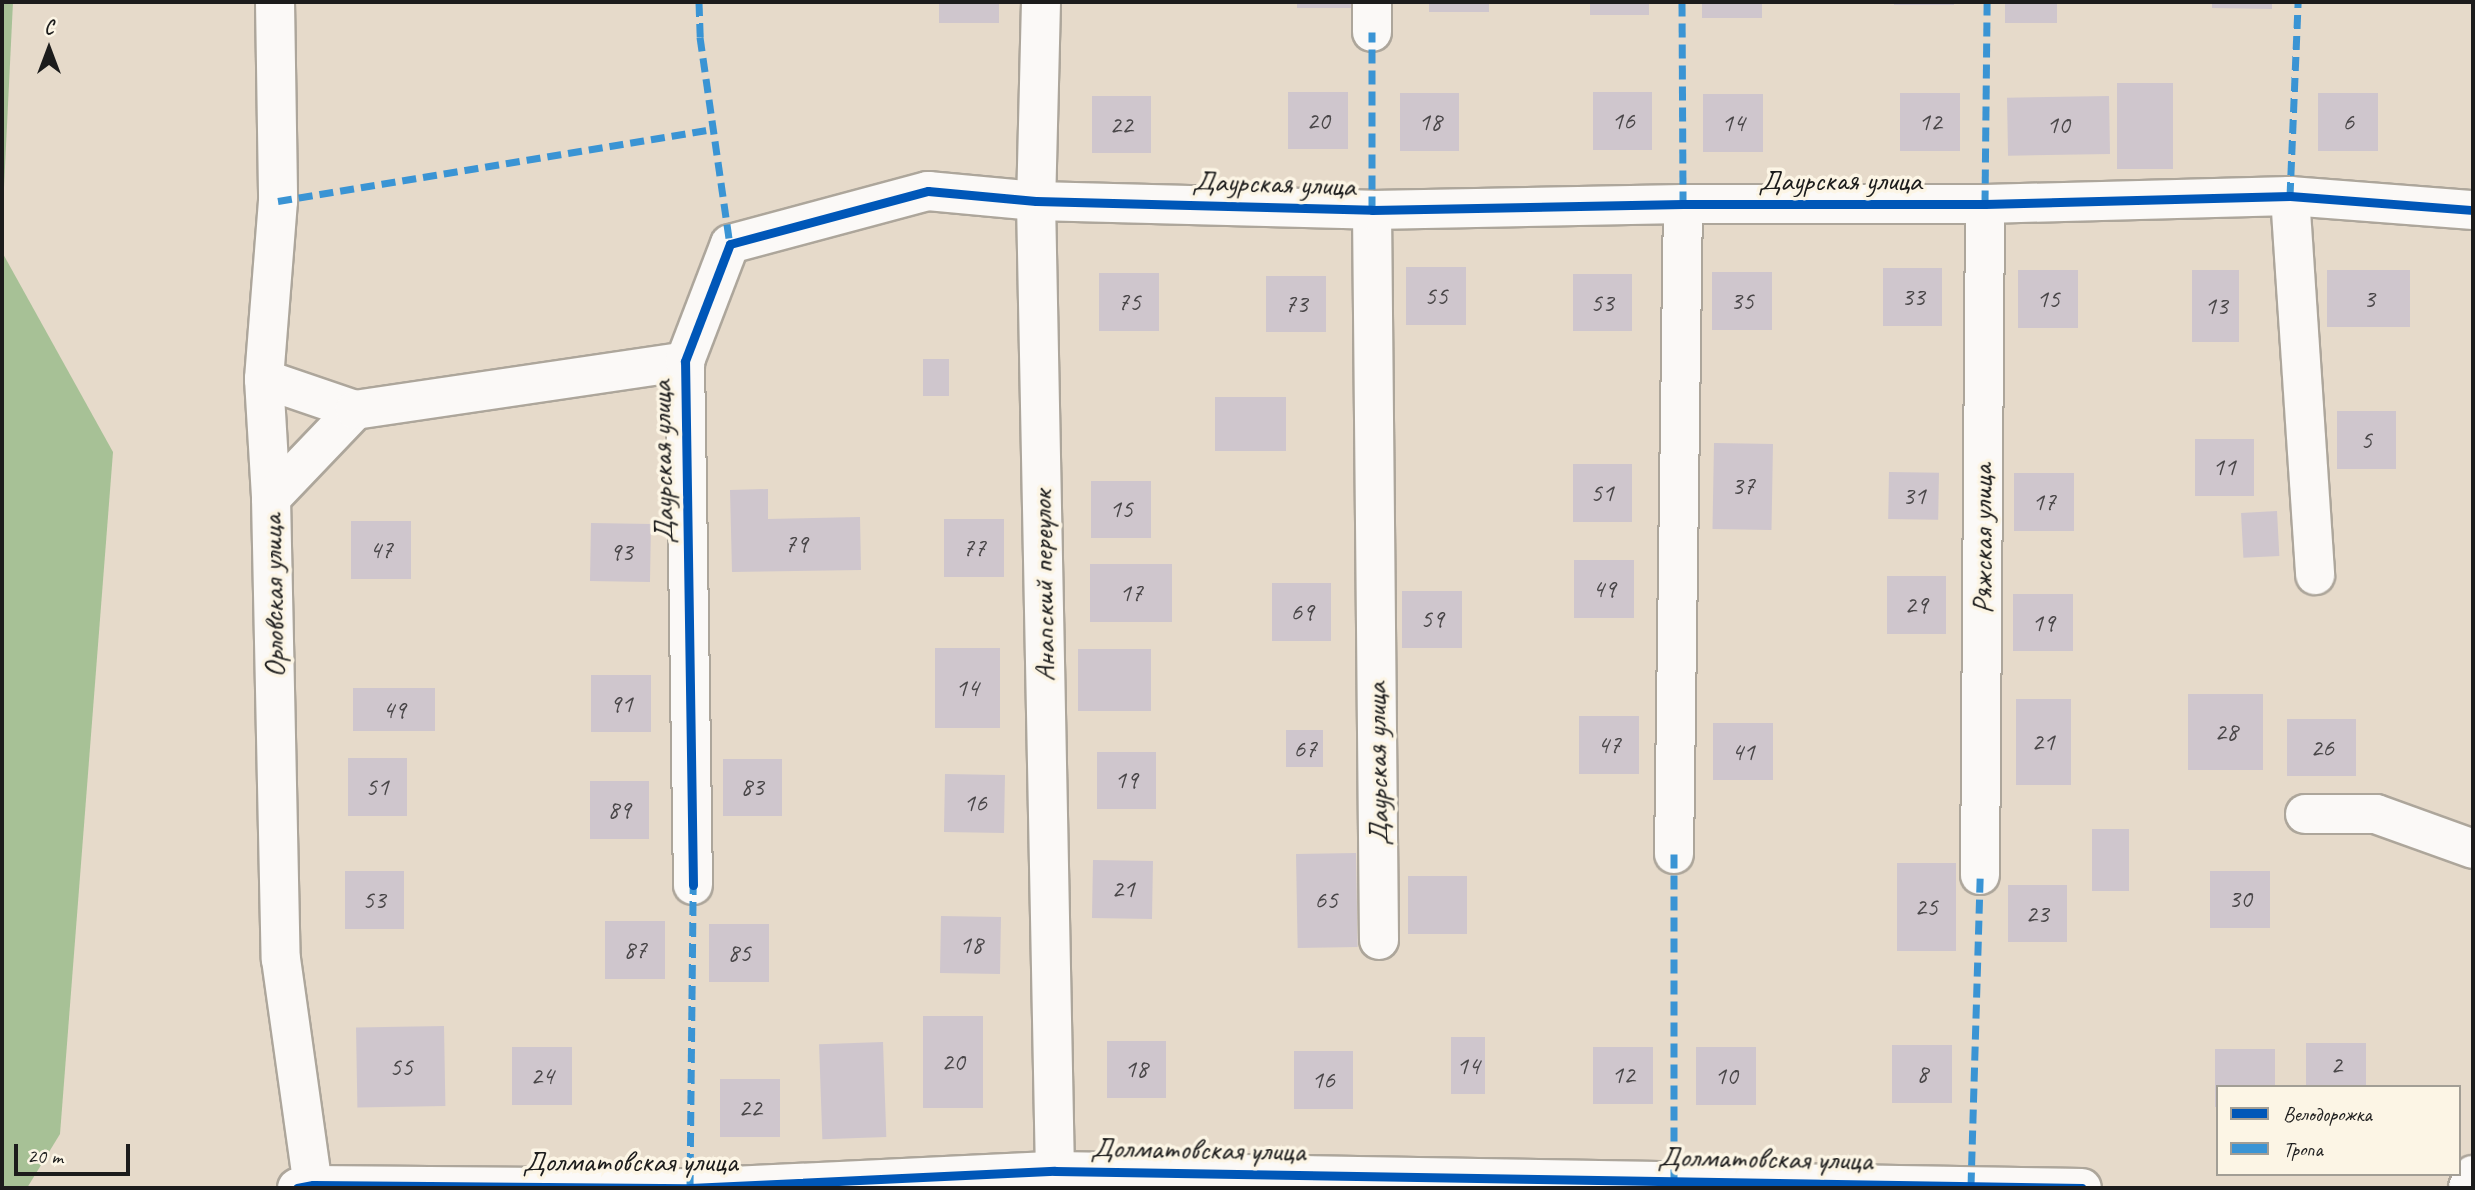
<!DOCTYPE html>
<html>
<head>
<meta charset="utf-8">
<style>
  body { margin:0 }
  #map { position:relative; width:2475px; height:1190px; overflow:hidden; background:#e6daca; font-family:Caveat,sans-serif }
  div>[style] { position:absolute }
  .forest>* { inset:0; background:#a7c196 }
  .building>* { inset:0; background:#cfc6cd; transform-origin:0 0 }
  .roads { filter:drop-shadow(2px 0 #ada69b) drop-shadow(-2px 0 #ada69b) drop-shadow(0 2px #ada69b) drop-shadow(0 -2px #ada69b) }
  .minor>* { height:38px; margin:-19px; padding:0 19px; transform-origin:19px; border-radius:19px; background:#fbf9f7 }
  .quiet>* { height:7px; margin-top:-3.5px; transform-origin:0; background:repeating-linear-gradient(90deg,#3a94d4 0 14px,transparent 0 21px) }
  .cycleway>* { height:9px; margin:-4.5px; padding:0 4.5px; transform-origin:4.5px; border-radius:4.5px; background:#0057b8 }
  span { translate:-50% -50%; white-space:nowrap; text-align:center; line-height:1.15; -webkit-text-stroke:7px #fcf5e5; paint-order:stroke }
  .number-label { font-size:26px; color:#494648 }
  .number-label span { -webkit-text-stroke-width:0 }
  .street-label { font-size:30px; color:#1c1c1c }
  .frame { position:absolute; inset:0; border:4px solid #1c1c1c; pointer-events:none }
  .legend { position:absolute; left:2216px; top:1085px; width:245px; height:91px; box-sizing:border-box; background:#fcf5e5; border:2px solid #a29e95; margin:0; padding:9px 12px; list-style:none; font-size:21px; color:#1c1c1c }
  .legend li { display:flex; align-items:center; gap:14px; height:35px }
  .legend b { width:35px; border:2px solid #a29e95 }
  .north { position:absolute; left:14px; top:14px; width:70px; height:70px; -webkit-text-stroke:5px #fcf5e5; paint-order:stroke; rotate:0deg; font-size:19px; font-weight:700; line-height:28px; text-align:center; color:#1c1c1c }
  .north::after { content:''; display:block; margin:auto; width:24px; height:32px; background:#1c1c1c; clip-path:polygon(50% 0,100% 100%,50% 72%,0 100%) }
  .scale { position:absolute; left:14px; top:1144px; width:116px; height:32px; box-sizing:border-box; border:4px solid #1c1c1c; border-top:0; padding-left:9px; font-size:21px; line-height:24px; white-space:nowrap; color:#1c1c1c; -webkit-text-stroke:5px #fcf5e5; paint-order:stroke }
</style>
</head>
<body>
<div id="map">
  <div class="forest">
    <i style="clip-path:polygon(2px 2px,13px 2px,2px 228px)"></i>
    <i style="clip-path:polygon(2px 252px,113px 452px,60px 1134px,27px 1188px,2px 1188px)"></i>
  </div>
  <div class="building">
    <i style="left:939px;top:2px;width:60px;height:21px"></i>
    <i style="left:1297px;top:2px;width:60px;height:6px"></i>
    <i style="left:1429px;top:2px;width:60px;height:10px"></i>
    <i style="left:1590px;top:2px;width:59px;height:13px"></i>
    <i style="left:1702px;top:2px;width:60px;height:16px"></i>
    <i style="left:1894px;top:2px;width:60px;height:3px"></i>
    <i style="left:2005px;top:2px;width:52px;height:21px"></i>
    <i style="clip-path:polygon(2212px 2px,2272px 2px,2272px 9px,2212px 8px)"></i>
    <i style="left:2117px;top:83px;width:56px;height:86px"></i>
    <i style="left:1288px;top:92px;width:60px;height:57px"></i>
    <i style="left:1593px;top:92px;width:59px;height:58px"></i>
    <i style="left:1400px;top:93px;width:59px;height:58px"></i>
    <i style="left:1900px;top:93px;width:60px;height:58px"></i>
    <i style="left:2318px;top:93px;width:60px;height:58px"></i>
    <i style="left:1703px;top:94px;width:60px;height:58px"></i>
    <i style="left:1092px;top:96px;width:59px;height:57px"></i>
    <i style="left:2109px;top:96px;width:58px;height:102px;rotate:89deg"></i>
    <i style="left:1406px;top:267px;width:60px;height:58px"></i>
    <i style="left:1883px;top:268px;width:59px;height:58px"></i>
    <i style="left:2018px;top:270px;width:60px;height:58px"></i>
    <i style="left:2192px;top:270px;width:47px;height:72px"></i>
    <i style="left:2327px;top:270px;width:83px;height:57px"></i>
    <i style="left:1712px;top:272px;width:60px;height:58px"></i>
    <i style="left:1099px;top:273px;width:60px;height:58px"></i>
    <i style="left:1573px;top:274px;width:59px;height:57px"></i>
    <i style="left:1266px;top:276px;width:60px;height:56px"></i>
    <i style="left:923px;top:359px;width:26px;height:37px"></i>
    <i style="left:1286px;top:397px;width:54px;height:71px;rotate:90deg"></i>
    <i style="left:2337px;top:411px;width:59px;height:58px"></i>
    <i style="left:2195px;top:439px;width:59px;height:57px"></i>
    <i style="left:1714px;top:443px;width:59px;height:86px;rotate:1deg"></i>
    <i style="left:1573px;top:464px;width:59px;height:58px"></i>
    <i style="left:1889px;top:472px;width:50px;height:47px;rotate:1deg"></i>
    <i style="left:2014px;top:473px;width:60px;height:58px"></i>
    <i style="left:1091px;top:481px;width:60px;height:57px"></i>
    <i style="clip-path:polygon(768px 489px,768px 519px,860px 517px,861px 570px,732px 572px,730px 490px)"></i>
    <i style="left:2277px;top:511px;width:45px;height:36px;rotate:87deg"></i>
    <i style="left:944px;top:519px;width:60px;height:58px"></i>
    <i style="left:351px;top:521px;width:60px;height:58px"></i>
    <i style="left:591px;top:523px;width:60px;height:58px;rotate:1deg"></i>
    <i style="left:1574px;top:560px;width:60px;height:58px"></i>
    <i style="left:1172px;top:564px;width:58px;height:82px;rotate:90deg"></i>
    <i style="left:1887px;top:576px;width:59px;height:58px"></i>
    <i style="left:1272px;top:583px;width:59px;height:58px"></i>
    <i style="left:1402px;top:591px;width:60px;height:57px"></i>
    <i style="left:2013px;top:594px;width:60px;height:57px"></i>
    <i style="left:935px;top:648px;width:65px;height:80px"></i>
    <i style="left:1078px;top:649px;width:73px;height:62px"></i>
    <i style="left:591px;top:675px;width:60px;height:57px"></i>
    <i style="left:435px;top:688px;width:43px;height:82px;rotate:90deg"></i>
    <i style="left:2188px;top:694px;width:75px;height:76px"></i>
    <i style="left:2016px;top:699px;width:55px;height:86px"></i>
    <i style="left:1579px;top:716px;width:60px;height:58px"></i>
    <i style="left:2287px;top:719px;width:69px;height:57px"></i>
    <i style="left:1713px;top:723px;width:60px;height:57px"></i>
    <i style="left:1323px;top:730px;width:37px;height:37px;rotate:90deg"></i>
    <i style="left:1097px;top:752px;width:59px;height:57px"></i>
    <i style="left:348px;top:758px;width:59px;height:58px"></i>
    <i style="left:723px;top:759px;width:59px;height:57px"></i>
    <i style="left:945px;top:774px;width:60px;height:58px;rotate:1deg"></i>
    <i style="left:590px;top:781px;width:59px;height:58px"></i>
    <i style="left:2092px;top:829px;width:37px;height:62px"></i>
    <i style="left:1356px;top:853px;width:94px;height:60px;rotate:89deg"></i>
    <i style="left:1093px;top:860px;width:60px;height:58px;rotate:1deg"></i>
    <i style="left:1897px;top:863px;width:59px;height:88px"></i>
    <i style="left:345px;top:871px;width:59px;height:58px"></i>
    <i style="left:2210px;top:871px;width:60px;height:57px"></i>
    <i style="left:1408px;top:876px;width:59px;height:58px"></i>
    <i style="left:2008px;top:885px;width:59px;height:57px"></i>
    <i style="left:941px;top:916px;width:60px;height:57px;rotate:1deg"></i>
    <i style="left:605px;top:921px;width:60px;height:58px"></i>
    <i style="left:709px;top:924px;width:60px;height:58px"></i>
    <i style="left:923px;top:1016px;width:60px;height:92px"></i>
    <i style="left:444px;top:1026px;width:80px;height:88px;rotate:89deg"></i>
    <i style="left:1451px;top:1037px;width:34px;height:57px"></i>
    <i style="left:1107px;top:1041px;width:59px;height:57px"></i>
    <i style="left:883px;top:1042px;width:95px;height:64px;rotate:88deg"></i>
    <i style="left:2306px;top:1043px;width:60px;height:44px"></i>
    <i style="left:1892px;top:1045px;width:60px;height:58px"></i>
    <i style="left:512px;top:1047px;width:60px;height:58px"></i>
    <i style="left:1593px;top:1047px;width:60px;height:57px"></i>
    <i style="left:1696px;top:1047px;width:60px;height:58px"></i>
    <i style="clip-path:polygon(2215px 1049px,2275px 1049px,2275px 1087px,2218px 1087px,2218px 1107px,2215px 1107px)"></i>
    <i style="left:1294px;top:1051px;width:59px;height:58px"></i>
    <i style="left:720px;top:1079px;width:60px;height:58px"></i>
  </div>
  <div class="roads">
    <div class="minor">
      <i style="left:275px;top:2px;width:199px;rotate:89.1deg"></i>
      <i style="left:278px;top:201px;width:179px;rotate:94.5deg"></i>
      <i style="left:264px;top:379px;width:119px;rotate:86.6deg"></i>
      <i style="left:271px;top:498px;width:461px;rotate:88.8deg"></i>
      <i style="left:281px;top:959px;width:231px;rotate:82deg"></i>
      <i style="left:1041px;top:2px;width:199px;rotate:91.4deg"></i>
      <i style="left:1036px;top:201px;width:970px;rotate:88.88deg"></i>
      <i style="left:1372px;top:2px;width:30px;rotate:90deg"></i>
      <i style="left:2290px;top:196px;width:380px;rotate:86.2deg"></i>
      <i style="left:1372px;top:210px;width:730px;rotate:89.45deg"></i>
      <i style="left:264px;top:379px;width:96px;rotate:18.8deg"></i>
      <i style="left:271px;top:498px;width:122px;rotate:-46.3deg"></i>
      <i style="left:355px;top:410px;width:334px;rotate:-8.4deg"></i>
      <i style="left:2305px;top:814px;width:71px"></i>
      <i style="left:2376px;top:814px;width:103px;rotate:19.8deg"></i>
      <i style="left:1674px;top:854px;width:650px;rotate:-89.21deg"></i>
      <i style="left:1980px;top:875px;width:671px;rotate:-89.57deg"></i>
      <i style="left:693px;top:885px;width:524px;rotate:-90.87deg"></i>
      <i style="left:685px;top:361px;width:125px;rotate:-69deg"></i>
      <i style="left:730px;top:244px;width:205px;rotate:-15deg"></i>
      <i style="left:928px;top:191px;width:108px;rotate:5.3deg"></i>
      <i style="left:1036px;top:201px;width:336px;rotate:1.5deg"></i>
      <i style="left:1372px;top:210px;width:311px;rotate:-1.1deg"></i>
      <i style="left:1683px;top:204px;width:302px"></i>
      <i style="left:1985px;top:204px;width:305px;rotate:-1.5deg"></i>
      <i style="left:2290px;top:196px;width:184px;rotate:4.4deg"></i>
      <i style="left:297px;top:1188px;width:16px;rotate:-11deg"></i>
      <i style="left:313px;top:1185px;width:377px;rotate:0.5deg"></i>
      <i style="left:690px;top:1188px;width:365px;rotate:-2.7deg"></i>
      <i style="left:1055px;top:1171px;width:1027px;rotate:0.95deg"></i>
      <i style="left:2468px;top:1188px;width:14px;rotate:-69deg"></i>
    </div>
  </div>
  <div class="quiet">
    <i style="left:699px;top:2px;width:35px;rotate:88deg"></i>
    <i style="left:700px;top:37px;width:209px;rotate:81.8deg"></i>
    <i style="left:1682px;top:2px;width:202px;rotate:89.7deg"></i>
    <i style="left:2290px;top:196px;width:194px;rotate:-87.6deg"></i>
    <i style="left:278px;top:201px;width:441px;rotate:-9.4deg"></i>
    <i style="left:1985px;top:204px;width:202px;rotate:-89.4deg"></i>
    <i style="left:1372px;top:210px;width:178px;rotate:-90deg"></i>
    <i style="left:1674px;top:854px;width:327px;rotate:90deg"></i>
    <i style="left:1971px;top:1186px;width:311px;rotate:-88.3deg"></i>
    <i style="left:690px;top:1188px;width:303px;rotate:-89.4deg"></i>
  </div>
  <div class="cycleway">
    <i style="left:693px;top:885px;width:524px;rotate:-90.87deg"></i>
    <i style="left:685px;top:361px;width:125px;rotate:-69deg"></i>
    <i style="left:730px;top:244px;width:205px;rotate:-15deg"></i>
    <i style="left:928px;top:191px;width:108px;rotate:5.3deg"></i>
    <i style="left:1036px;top:201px;width:336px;rotate:1.5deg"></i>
    <i style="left:1372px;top:210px;width:311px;rotate:-1.1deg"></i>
    <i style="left:1683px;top:204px;width:302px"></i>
    <i style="left:1985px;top:204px;width:305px;rotate:-1.5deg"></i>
    <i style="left:2290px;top:196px;width:184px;rotate:4.4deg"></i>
    <i style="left:297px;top:1188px;width:16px;rotate:-11deg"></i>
    <i style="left:313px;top:1185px;width:377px;rotate:0.5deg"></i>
    <i style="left:690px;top:1188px;width:365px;rotate:-2.7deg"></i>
    <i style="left:1055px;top:1171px;width:1027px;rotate:0.95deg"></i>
  </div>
  <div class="number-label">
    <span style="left:1318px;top:121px">20</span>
    <span style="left:1623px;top:121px">16</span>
    <span style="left:1430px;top:122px">18</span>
    <span style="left:1930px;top:122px">12</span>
    <span style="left:2348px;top:122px">6</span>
    <span style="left:1733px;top:123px">14</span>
    <span style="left:1121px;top:125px">22</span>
    <span style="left:2058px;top:125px">10</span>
    <span style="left:1436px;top:296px">55</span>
    <span style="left:1913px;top:297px">33</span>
    <span style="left:2048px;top:299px">15</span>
    <span style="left:2369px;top:299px">3</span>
    <span style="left:1742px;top:301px">35</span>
    <span style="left:1129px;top:302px">75</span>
    <span style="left:1602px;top:303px">53</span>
    <span style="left:1296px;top:304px">73</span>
    <span style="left:2216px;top:306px">13</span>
    <span style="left:2366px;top:440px">5</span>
    <span style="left:2224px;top:467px">11</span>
    <span style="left:1743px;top:486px">37</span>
    <span style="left:1602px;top:493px">51</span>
    <span style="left:1914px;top:496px">31</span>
    <span style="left:2044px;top:502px">17</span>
    <span style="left:1121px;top:509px">15</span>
    <span style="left:796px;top:544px">79</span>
    <span style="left:974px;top:548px">77</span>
    <span style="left:381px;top:550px">47</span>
    <span style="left:621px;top:552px">93</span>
    <span style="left:1604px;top:589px">49</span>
    <span style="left:1131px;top:593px">17</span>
    <span style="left:1916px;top:605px">29</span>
    <span style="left:1302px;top:612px">69</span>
    <span style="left:1432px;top:619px">59</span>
    <span style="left:2043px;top:623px">19</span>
    <span style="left:967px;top:688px">14</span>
    <span style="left:621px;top:704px">91</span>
    <span style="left:394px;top:710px">49</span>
    <span style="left:2226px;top:732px">28</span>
    <span style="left:2043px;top:742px">21</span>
    <span style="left:1609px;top:745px">47</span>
    <span style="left:2322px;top:748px">26</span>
    <span style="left:1305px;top:749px">67</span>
    <span style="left:1743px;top:752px">41</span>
    <span style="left:1126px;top:780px">19</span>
    <span style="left:377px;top:787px">51</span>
    <span style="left:752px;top:787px">83</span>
    <span style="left:975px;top:803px">16</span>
    <span style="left:619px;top:810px">89</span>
    <span style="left:1123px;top:889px">21</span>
    <span style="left:2240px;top:899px">30</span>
    <span style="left:374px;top:900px">53</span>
    <span style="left:1326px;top:900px">65</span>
    <span style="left:1926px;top:907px">25</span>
    <span style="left:2037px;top:914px">23</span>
    <span style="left:971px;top:945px">18</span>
    <span style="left:635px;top:950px">87</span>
    <span style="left:739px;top:953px">85</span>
    <span style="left:953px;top:1062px">20</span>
    <span style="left:2336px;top:1065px">2</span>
    <span style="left:1468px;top:1066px">14</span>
    <span style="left:401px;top:1067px">55</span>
    <span style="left:1136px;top:1069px">18</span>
    <span style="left:1922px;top:1074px">8</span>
    <span style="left:1623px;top:1075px">12</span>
    <span style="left:542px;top:1076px">24</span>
    <span style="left:1726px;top:1076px">10</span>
    <span style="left:1323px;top:1080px">16</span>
    <span style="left:750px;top:1108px">22</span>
  </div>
  <div class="street-label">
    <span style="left:1840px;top:180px">Даурская улица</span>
    <span style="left:1274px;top:183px;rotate:2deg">Даурская улица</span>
    <span style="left:662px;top:462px;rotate:-91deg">Даурская улица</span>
    <span style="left:1982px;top:539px;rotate:-90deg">Ряжская улица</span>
    <span style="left:1043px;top:586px;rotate:-91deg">Анапский переулок</span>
    <span style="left:273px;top:596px;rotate:-91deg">Орловская улица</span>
    <span style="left:1377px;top:764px;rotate:-91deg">Даурская улица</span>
    <span style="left:1198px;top:1149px;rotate:1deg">Долматовская улица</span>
    <span style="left:1765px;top:1158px;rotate:1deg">Долматовская улица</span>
    <span style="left:630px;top:1161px">Долматовская улица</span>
  </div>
  <div class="frame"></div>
  <ul class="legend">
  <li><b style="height:9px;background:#0057b8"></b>Велодорожка</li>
  <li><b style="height:9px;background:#3a94d4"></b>Тропа</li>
  </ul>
  <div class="north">С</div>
  <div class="scale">20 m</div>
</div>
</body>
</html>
